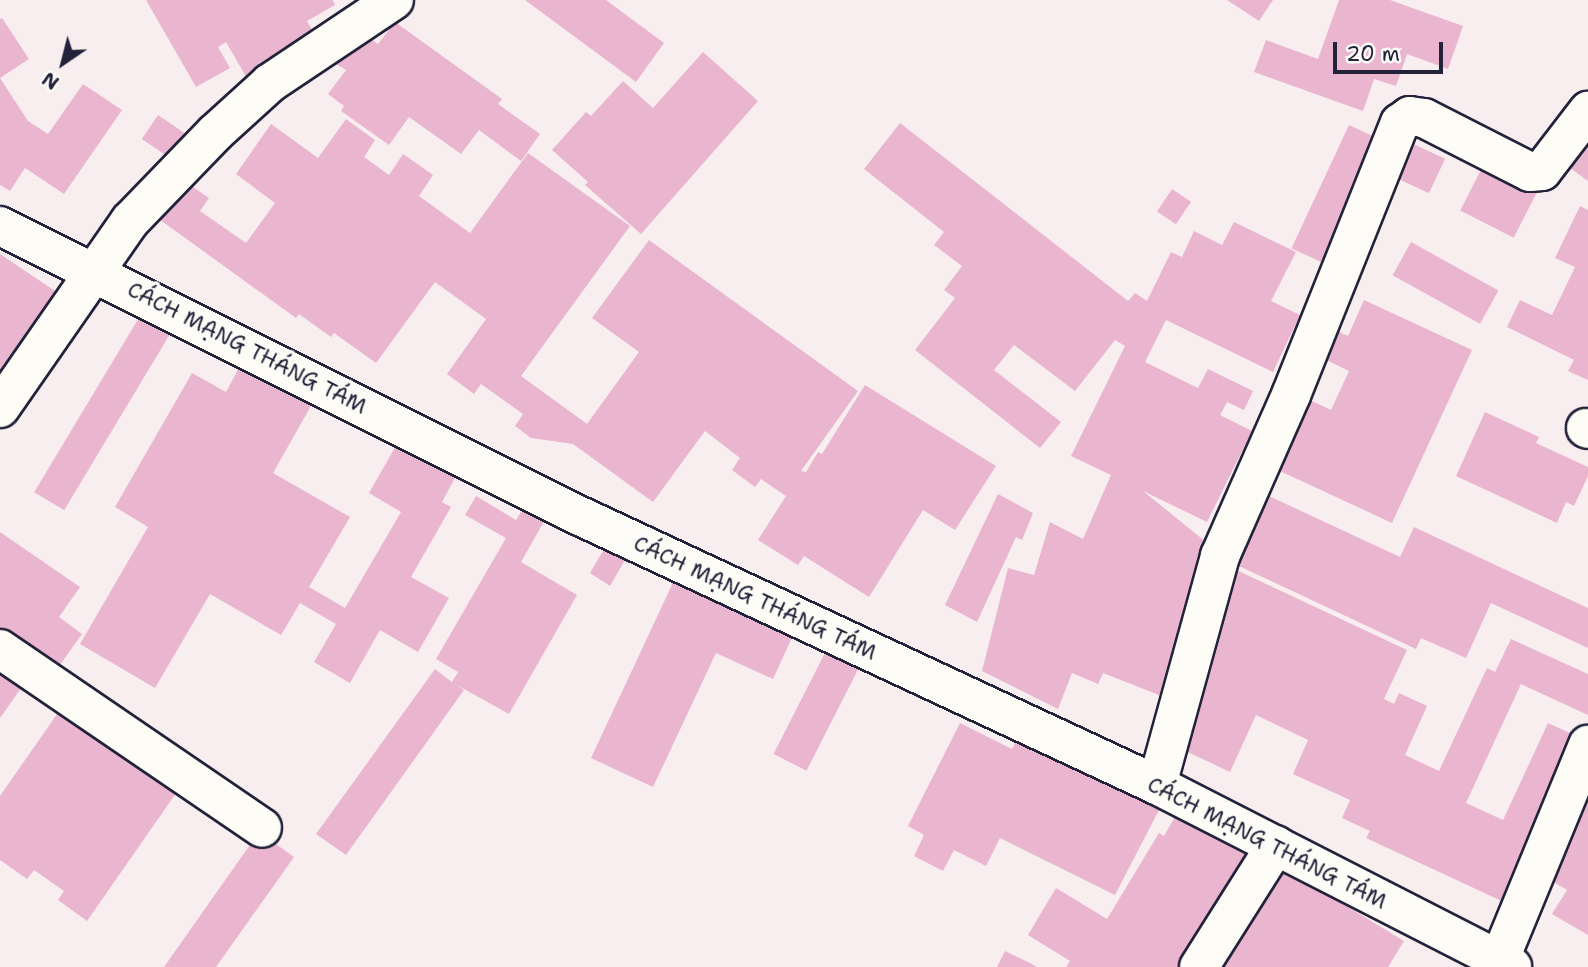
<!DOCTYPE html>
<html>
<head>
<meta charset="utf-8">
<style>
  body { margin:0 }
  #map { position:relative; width:1588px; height:967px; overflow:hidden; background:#f9eeef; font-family:"Shantell Sans",sans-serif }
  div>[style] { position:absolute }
  .building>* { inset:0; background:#eab5ce; transform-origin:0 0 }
  .roads { filter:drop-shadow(2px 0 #22223b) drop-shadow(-2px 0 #22223b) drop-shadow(0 2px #22223b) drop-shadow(0 -2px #22223b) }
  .minor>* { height:38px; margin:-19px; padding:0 19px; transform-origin:19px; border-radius:19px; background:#fdfcf7 }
  .tertiary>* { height:38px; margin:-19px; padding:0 19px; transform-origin:19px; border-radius:19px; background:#fdfcf7 }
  span { translate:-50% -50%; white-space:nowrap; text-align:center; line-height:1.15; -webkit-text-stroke:7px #fdfcf7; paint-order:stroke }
  .street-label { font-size:21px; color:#22223b }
  .north { position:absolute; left:28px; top:28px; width:70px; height:70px; -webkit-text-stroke:5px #fdfcf7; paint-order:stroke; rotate:215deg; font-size:19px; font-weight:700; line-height:28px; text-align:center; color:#22223b }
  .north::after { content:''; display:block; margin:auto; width:24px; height:32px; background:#22223b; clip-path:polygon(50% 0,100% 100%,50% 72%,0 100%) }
  .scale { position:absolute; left:1333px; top:42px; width:110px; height:32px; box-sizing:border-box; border:4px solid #22223b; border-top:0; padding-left:9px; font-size:21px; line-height:24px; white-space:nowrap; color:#22223b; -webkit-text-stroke:5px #fdfcf7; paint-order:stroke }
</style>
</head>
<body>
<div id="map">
  <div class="building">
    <i style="clip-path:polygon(146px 0,333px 0,335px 5px,307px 21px,316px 37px,252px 87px,226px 42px,218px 47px,230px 68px,196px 87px)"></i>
    <i style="clip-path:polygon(525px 0,606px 0,664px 43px,636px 82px)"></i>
    <i style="clip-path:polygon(1227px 0,1273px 0,1259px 21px)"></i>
    <i style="clip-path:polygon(1339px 0,1390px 0,1463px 26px,1448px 69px,1407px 54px,1396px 86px,1374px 79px,1363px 111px,1254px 72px,1266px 40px,1318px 59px)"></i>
    <i style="clip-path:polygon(2px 18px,29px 59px,0 78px,28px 121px,48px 134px,83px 84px,122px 110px,64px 194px,25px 168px,10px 191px,0 185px,0 19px)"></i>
    <i style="clip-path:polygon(395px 22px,502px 99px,498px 104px,540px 134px,521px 161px,479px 130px,461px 154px,409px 117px,389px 145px,341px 111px,344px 106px,328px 94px,346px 70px,336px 64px,360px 31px,378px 44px)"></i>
    <i style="clip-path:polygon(703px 52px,758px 101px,641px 234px,585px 185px,588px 182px,552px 150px,586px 112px,591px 116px,623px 81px,653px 108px)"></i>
    <i style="left:158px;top:115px;width:32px;height:29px;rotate:34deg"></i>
    <i style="clip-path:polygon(346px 119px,375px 140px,364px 157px,389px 175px,403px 154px,433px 175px,419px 196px,470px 233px,528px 153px,630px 226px,521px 376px,587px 424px,639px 352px,592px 318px,649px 240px,858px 391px,801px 471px,806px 472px,818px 452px,822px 454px,865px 385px,996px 466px,955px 530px,923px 510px,869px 597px,804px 556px,798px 565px,758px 540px,786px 496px,761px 479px,755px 487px,732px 470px,740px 458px,705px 431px,653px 502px,573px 444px,531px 438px,515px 426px,523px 414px,481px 384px,474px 394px,447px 374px,486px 319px,435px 282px,376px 363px,334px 333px,331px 337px,299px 314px,296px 318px,156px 217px,183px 180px,209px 198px,200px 211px,246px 243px,275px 203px,236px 174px,271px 124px,318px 158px)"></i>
    <i style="clip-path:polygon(1588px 120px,1588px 181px,1559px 160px)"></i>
    <i style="clip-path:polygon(900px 123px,1128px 301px,1135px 293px,1147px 301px,1171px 252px,1182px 257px,1194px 231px,1222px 245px,1234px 222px,1296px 252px,1271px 301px,1300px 315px,1273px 372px,1166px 320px,1145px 362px,1198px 388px,1208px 369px,1253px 391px,1244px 410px,1227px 402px,1220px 415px,1252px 431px,1207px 522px,1143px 491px,1211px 546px,1164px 697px,1103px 673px,1098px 684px,1072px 673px,1058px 709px,982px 671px,1008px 568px,1034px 575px,1050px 522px,1083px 539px,1111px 475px,1071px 456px,1125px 346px,1115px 340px,1075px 391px,1014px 345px,994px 370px,1061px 422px,1040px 448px,915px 350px,955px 298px,944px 290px,962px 266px,934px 245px,944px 232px,864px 169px)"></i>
    <i style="left:1349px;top:125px;width:44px;height:136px;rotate:25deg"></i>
    <i style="left:1407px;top:141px;width:42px;height:38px;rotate:25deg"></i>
    <i style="left:1487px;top:158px;width:60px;height:59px;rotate:27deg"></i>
    <i style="left:1172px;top:189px;width:23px;height:27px;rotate:34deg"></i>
    <i style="clip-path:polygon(1580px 206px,1588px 210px,1588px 380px,1568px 371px,1574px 360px,1507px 327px,1520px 300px,1552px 315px,1575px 267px,1555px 258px)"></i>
    <i style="left:1411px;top:242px;width:100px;height:38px;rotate:29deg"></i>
    <i style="clip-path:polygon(0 254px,67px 299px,0 384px)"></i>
    <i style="clip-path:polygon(1364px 300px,1472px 350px,1392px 523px,1280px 471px,1298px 432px,1284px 426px,1299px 395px,1331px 410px,1349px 371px,1318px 356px,1331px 328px,1348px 336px)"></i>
    <i style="left:149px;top:301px;width:35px;height:223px;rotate:31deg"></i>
    <i style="clip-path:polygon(239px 368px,275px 388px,281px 377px,316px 397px,273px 473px,350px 517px,309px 587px,345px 608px,401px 512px,369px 493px,401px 437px,463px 463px,442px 502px,451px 507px,411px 577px,449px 598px,418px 652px,380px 630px,350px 683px,314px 662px,336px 624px,300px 603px,281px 635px,210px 594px,155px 688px,80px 644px,148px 527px,115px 507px,192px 373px,226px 392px)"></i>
    <i style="clip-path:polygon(1485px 412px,1539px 437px,1536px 443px,1588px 467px,1588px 476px,1574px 506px,1566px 502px,1557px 523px,1456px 476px)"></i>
    <i style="clip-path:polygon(1256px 490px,1400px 557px,1414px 527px,1588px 608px,1588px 648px,1491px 603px,1466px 658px,1421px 638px,1416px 649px,1224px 559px)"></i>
    <i style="clip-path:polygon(998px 494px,1033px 513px,1022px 540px,1016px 537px,977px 622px,945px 605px)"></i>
    <i style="clip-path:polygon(476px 496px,516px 520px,529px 499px,550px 511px,521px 562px,577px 595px,509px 714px,455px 684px,464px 690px,346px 855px,316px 834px,435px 669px,452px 682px,458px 672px,436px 659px,506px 538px,465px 515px)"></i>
    <i style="clip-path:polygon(0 532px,80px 587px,59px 617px,82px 634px,57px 669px,0 630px)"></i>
    <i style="clip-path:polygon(607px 544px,632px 548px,610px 586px,590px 573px)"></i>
    <i style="clip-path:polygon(1228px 566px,1407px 650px,1384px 699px,1394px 704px,1399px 693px,1427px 706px,1405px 755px,1439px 771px,1487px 668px,1495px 672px,1511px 639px,1588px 674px,1588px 715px,1521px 684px,1466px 803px,1503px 820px,1548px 723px,1583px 739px,1506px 903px,1366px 838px,1370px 831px,1342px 818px,1350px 800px,1293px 774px,1308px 740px,1256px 715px,1230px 772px,1173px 745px,1223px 622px,1206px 613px)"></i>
    <i style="clip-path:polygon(677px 574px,795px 631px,773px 679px,716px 653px,653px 787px,591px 758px)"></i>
    <i style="left:828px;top:647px;width:37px;height:120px;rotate:27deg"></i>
    <i style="clip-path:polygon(0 657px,29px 677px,0 718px)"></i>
    <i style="clip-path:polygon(64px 704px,181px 786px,87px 921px,58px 900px,64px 891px,34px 870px,27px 879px,0 860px,0 796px)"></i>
    <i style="clip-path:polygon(960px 723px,1012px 749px,1017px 739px,1159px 810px,1115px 895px,1000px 838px,986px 866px,954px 850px,943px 871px,914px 856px,924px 835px,908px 826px)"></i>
    <i style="clip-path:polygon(1588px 787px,1588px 935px,1552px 914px,1567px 890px,1543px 876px)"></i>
    <i style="clip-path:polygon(1183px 803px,1262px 851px,1191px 967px,1066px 967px,1070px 961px,1028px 935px,1056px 888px,1107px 919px,1159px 833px,1164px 836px)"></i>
    <i style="clip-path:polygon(259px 832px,294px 857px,216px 967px,164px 967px)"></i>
    <i style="clip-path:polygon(1272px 861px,1404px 941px,1388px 967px,1208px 967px)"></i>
    <i style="clip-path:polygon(1005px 951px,1028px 962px,1037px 967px,997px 967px)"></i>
  </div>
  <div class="roads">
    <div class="minor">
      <i style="left:0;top:408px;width:228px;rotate:-55.2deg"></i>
      <i style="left:130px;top:221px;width:122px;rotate:-46deg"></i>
      <i style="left:215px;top:133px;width:74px;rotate:-42.3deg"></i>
      <i style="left:270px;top:83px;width:149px;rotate:-33.8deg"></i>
      <i style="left:1586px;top:428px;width:2px;rotate:27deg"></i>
      <i style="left:0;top:649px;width:317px;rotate:34.3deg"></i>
      <i style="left:1157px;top:785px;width:238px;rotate:-74.6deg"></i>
      <i style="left:1220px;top:556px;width:176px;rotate:-66.2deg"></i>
      <i style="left:1291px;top:395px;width:293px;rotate:-68.2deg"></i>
      <i style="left:1400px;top:123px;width:12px;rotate:-35deg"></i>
      <i style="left:1410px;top:116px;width:14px;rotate:8deg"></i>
      <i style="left:1424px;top:118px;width:119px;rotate:27deg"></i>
      <i style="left:1530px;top:172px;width:12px;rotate:-5deg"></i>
      <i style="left:1542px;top:171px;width:76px;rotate:-52.5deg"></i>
      <i style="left:1499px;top:961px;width:234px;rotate:-67.6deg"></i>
      <i style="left:1199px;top:967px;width:144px;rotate:-57.7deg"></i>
    </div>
    <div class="tertiary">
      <i style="left:0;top:226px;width:648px;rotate:26.57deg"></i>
      <i style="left:580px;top:516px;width:637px;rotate:25deg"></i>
      <i style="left:1157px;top:785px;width:399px;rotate:27.1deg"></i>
    </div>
  </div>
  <div class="street-label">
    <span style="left:247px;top:348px;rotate:27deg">CÁCH MẠNG THÁNG TÁM</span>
    <span style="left:755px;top:598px;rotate:25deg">CÁCH MẠNG THÁNG TÁM</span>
    <span style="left:1267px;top:843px;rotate:27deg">CÁCH MẠNG THÁNG TÁM</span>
  </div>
  <div class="north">N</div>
  <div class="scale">20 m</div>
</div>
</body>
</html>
